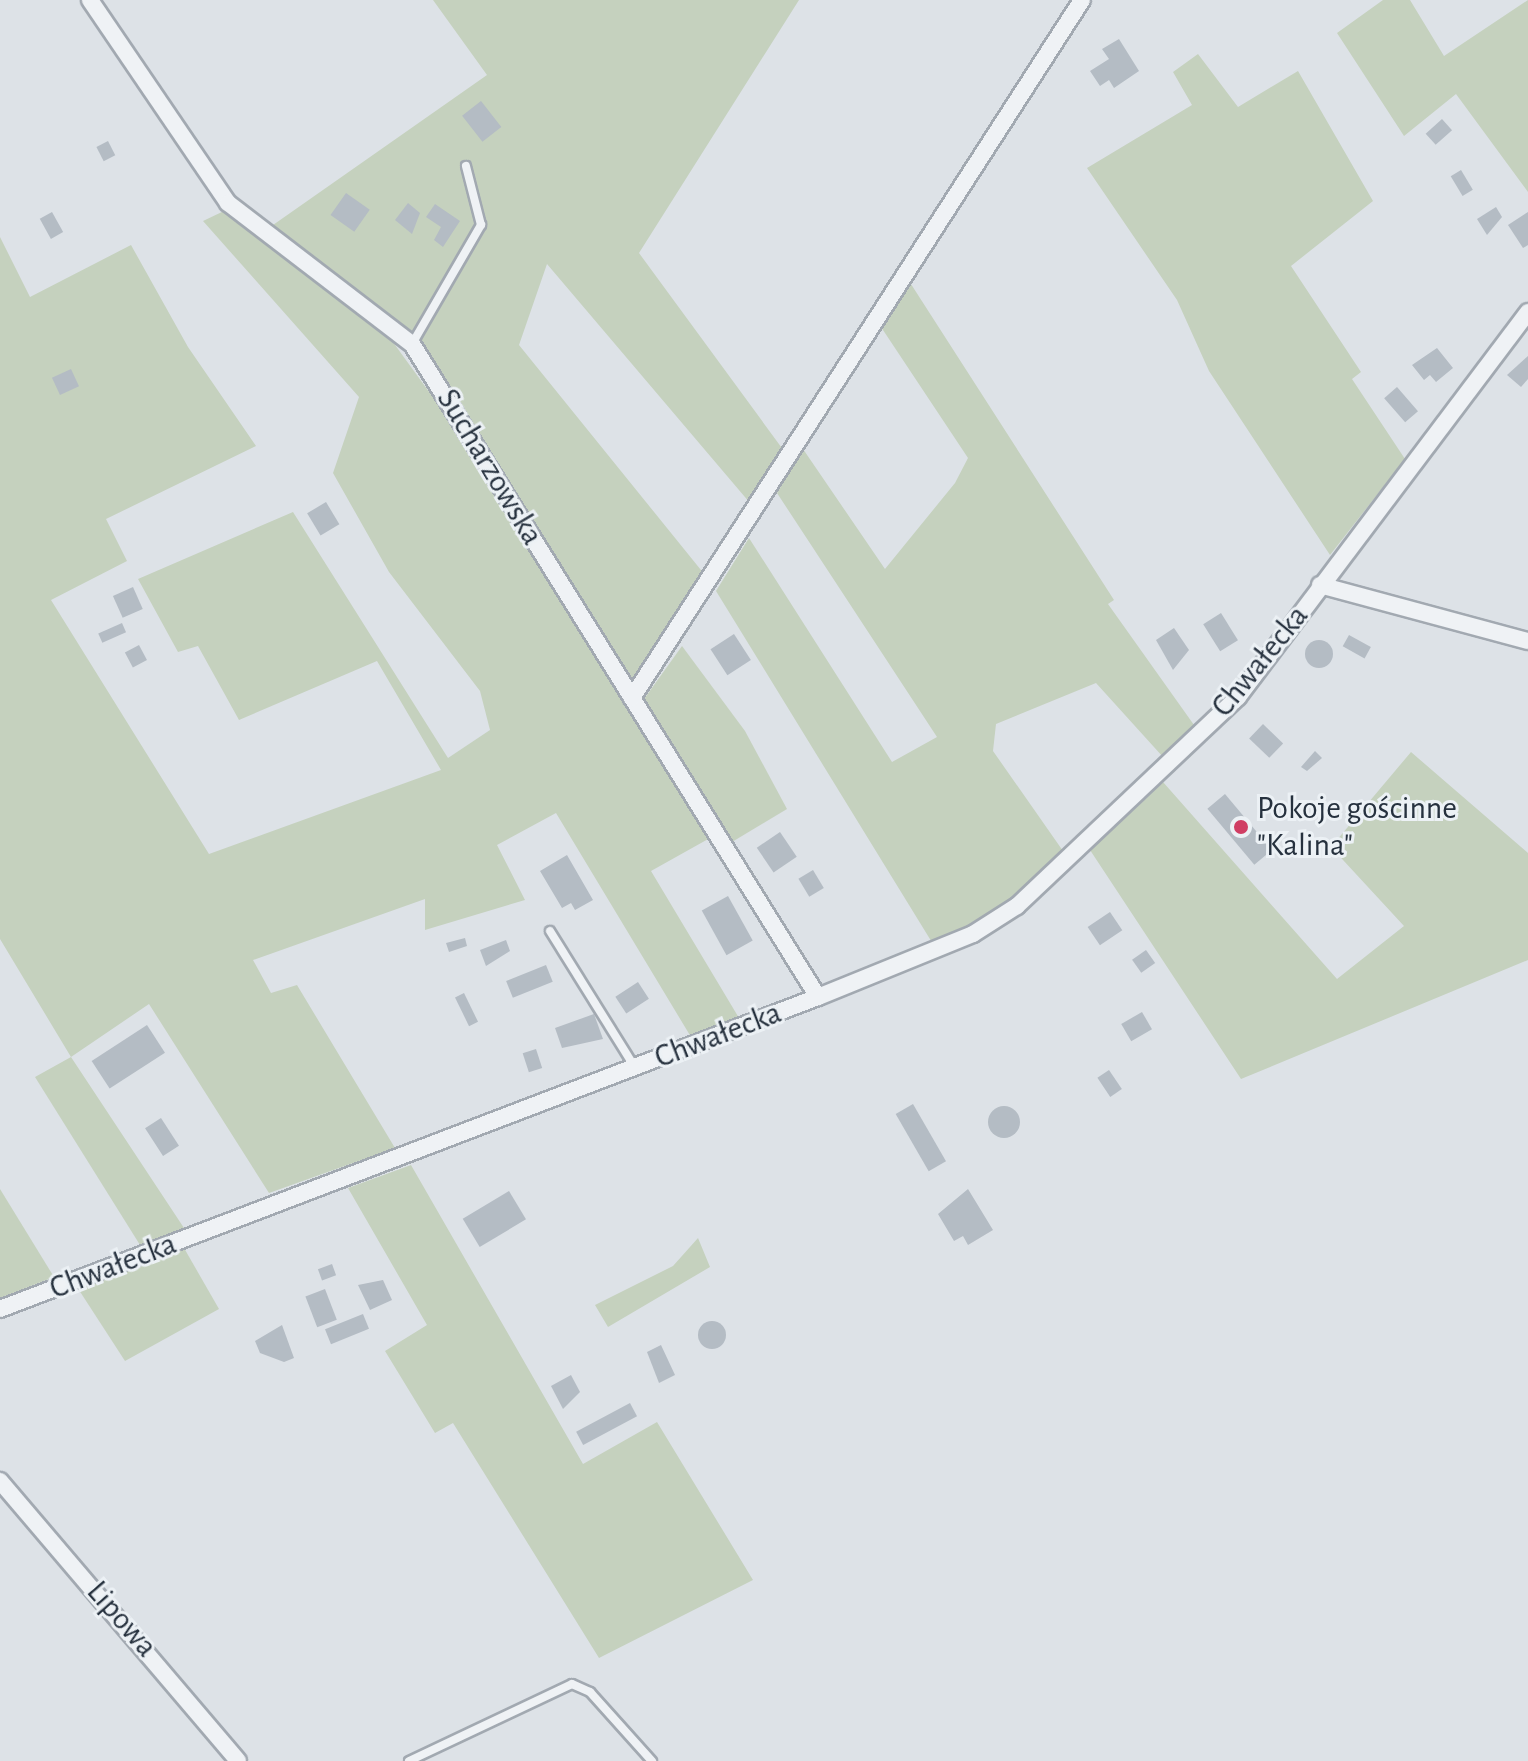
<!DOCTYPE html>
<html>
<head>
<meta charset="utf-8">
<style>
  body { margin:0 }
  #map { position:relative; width:1528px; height:1761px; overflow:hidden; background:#dde2e7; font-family:"Alegreya Sans",sans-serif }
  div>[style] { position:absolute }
  .green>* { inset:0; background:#c5d1be }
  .building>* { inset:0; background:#b4bcc4; transform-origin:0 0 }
  .round { border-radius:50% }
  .roads { filter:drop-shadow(2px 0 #a2a9b1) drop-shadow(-2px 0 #a2a9b1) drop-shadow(0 2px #a2a9b1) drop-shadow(0 -2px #a2a9b1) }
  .service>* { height:8px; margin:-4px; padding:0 4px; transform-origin:4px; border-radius:4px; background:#eff2f5 }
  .minor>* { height:16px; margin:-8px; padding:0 8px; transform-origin:8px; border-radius:8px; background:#eff2f5 }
  .dots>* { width:22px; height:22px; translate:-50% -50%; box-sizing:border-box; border:4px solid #ecf1f5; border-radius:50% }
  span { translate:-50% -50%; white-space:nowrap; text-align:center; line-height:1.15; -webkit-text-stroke:6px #ecf1f5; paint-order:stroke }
  .street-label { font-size:32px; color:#26313e }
  .poi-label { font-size:32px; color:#26313e }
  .left { translate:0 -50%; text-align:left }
</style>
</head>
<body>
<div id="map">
  <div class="green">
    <i style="clip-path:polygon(433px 0,799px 0,639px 253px,787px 455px,750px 503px,547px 264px,519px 345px,705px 575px,633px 685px,436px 364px,410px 332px,273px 225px,487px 75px)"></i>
    <i style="clip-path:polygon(1383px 0,1410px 0,1444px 56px,1528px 0,1528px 192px,1456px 94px,1404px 136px,1337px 33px)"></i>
    <i style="clip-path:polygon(1198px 54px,1238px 107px,1298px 71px,1373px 201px,1291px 266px,1361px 372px,1352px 379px,1405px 459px,1330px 555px,1209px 371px,1177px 300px,1087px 168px,1192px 105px,1173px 72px)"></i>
    <i style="clip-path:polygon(224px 211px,382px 327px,464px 440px,710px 838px,651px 871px,739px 1018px,691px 1037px,556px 813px,497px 845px,525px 900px,425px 930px,425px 899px,253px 960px,271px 993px,297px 985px,395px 1148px,269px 1193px,149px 1004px,71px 1057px,184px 1228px,140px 1245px,35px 1077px,71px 1057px,0 939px,0 237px,30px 297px,131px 245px,188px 347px,256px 446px,106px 519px,127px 561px,51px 600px,209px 854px,441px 770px,377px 661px,239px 720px,198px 646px,178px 652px,138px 579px,293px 512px,448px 758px,490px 730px,480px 691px,389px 572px,333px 473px,359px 397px,203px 221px)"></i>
    <i style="clip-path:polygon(909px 281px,1114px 600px,1108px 604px,1194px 725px,1163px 757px,1096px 683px,996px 724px,993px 751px,1063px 851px,999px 912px,933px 944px,716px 591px,749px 538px,892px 762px,937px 737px,777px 493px,803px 449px,885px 569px,955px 483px,968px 458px,881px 327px)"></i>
    <i style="clip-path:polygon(682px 646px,745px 731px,787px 809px,732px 842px,644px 699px)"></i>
    <i style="clip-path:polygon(1411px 752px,1528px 853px,1528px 960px,1241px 1079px,1090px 850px,1163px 782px,1337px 979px,1404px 926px,1331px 847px)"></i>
    <i style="clip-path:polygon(411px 1165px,583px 1464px,657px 1422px,753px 1580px,599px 1658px,453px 1423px,435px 1433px,385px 1351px,427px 1325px,348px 1188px)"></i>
    <i style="clip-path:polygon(0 1189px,54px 1277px,0 1298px)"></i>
    <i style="clip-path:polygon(698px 1238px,710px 1267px,608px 1327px,595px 1305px,673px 1266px)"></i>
    <i style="clip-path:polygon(184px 1248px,219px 1309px,125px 1361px,77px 1287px)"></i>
  </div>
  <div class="building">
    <i style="clip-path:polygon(1119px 39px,1139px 71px,1114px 88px,1109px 80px,1100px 86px,1090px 71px,1109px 59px,1102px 49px)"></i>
    <i style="left:481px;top:101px;width:33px;height:24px;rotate:52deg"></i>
    <i style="left:1442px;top:119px;width:15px;height:22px;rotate:48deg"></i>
    <i style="left:108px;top:141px;width:16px;height:13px;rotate:63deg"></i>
    <i style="left:1461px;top:170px;width:23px;height:12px;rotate:59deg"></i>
    <i style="left:346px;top:193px;width:29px;height:27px;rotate:35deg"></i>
    <i style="clip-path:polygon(408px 203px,420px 213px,412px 234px,395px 220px)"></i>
    <i style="clip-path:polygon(435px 204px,460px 221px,443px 247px,434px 240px,441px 227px,426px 217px)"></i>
    <i style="clip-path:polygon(1496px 207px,1502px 217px,1487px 235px,1477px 219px)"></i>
    <i style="left:52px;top:212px;width:23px;height:14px;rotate:61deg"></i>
    <i style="clip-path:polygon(1528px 212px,1528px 245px,1523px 248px,1508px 225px)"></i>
    <i style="clip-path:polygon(1437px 348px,1453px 368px,1436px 382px,1430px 375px,1424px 380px,1412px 365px)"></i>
    <i style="clip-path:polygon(1528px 356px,1528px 379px,1521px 387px,1507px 375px)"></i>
    <i style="left:71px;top:369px;width:19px;height:21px;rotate:65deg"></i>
    <i style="left:1397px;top:387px;width:32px;height:17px;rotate:49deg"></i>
    <i style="left:326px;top:502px;width:26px;height:22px;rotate:59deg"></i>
    <i style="left:133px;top:587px;width:24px;height:22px;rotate:66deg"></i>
    <i style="left:1221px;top:613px;width:32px;height:21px;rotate:58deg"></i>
    <i style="left:122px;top:623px;width:10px;height:26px;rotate:66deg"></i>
    <i style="clip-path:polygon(1174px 628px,1189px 650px,1173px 670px,1156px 640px)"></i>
    <i style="left:734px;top:634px;width:31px;height:28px;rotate:57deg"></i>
    <i style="left:1349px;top:635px;width:25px;height:13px;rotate:29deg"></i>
    <i class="round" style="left:1305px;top:640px;width:28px;height:28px"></i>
    <i style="left:139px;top:645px;width:17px;height:16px;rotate:62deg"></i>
    <i style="left:1263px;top:724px;width:28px;height:20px;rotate:44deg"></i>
    <i style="clip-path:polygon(1315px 751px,1322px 758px,1307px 771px,1301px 767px)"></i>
    <i style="left:1225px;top:794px;width:73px;height:23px;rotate:50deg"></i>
    <i style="left:780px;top:832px;width:30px;height:28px;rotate:56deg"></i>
    <i style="clip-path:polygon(567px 855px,593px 900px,575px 910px,571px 903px,562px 908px,540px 871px)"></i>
    <i style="left:813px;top:870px;width:21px;height:17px;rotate:59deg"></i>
    <i style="left:728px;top:896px;width:51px;height:30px;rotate:61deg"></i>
    <i style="left:1110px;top:912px;width:22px;height:27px;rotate:56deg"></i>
    <i style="clip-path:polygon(465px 938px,467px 946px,449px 952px,446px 943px)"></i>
    <i style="clip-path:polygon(506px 940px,510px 951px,486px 966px,480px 950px)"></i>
    <i style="left:1146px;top:950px;width:16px;height:17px;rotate:55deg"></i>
    <i style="left:546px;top:965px;width:18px;height:43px;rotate:68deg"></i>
    <i style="left:638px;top:982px;width:20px;height:27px;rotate:57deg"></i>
    <i style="left:464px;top:993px;width:32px;height:10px;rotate:64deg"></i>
    <i style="left:1142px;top:1012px;width:20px;height:24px;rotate:60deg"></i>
    <i style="clip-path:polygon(594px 1014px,603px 1039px,562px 1048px,555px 1028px)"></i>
    <i style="left:147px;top:1025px;width:33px;height:66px;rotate:57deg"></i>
    <i style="left:536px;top:1049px;width:20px;height:14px;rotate:72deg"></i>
    <i style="left:1109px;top:1070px;width:23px;height:14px;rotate:56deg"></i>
    <i style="left:913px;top:1104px;width:66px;height:20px;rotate:60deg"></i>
    <i class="round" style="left:988px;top:1106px;width:32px;height:32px"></i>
    <i style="left:161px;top:1118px;width:33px;height:19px;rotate:57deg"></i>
    <i style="clip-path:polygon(968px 1189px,993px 1230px,968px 1245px,963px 1236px,954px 1241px,938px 1214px)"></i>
    <i style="left:509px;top:1191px;width:33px;height:54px;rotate:59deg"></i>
    <i style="left:332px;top:1264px;width:12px;height:15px;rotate:70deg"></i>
    <i style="clip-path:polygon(383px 1280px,392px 1300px,370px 1310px,358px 1285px)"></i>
    <i style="left:325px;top:1289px;width:33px;height:21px;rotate:69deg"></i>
    <i style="left:363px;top:1314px;width:16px;height:41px;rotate:68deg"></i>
    <i class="round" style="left:698px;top:1321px;width:28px;height:28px"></i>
    <i style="clip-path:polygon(282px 1325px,294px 1358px,284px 1362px,260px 1353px,255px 1341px)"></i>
    <i style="clip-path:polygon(661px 1345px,675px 1375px,659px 1383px,647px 1352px)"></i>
    <i style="clip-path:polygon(571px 1375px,580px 1392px,563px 1409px,551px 1386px)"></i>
    <i style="left:630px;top:1403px;width:15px;height:61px;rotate:62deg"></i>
  </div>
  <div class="roads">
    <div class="service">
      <i style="left:412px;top:344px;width:138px;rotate:-59.9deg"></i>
      <i style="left:481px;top:225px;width:61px;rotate:-104.3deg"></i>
      <i style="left:550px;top:931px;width:159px;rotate:58.1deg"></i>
      <i style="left:409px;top:1761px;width:180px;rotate:-25.3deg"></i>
      <i style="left:572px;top:1684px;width:20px;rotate:24deg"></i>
      <i style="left:590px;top:1692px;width:93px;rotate:48.1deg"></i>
    </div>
    <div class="minor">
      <i style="left:90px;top:0;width:245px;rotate:55.8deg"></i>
      <i style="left:228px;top:203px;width:232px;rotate:37.5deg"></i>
      <i style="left:412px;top:344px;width:769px;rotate:58.13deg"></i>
      <i style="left:1320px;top:585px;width:215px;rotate:15.1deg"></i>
      <i style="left:632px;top:698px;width:830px;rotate:-57.19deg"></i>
      <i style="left:0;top:1309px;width:875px;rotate:-20.88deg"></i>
      <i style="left:818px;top:997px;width:167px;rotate:-22.1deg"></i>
      <i style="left:973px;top:934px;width:52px;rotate:-32.5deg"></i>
      <i style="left:1017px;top:906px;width:304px;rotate:-43.4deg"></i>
      <i style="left:1238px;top:697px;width:482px;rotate:-53deg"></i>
      <i style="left:0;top:1481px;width:367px;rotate:49.6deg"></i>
    </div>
  </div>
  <div class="dots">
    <i style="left:1241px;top:827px;background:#d03e64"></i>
  </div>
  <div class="street-label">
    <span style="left:490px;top:467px;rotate:59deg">Sucharzowska</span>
    <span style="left:1260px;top:661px;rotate:-51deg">Chwałecka</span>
    <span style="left:718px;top:1035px;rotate:-21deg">Chwałecka</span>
    <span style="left:113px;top:1266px;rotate:-21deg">Chwałecka</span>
    <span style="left:122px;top:1619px;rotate:49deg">Lipowa</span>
  </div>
  <div class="poi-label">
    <span class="left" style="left:1257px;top:827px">Pokoje gościnne<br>"Kalina"</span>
  </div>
</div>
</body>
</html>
